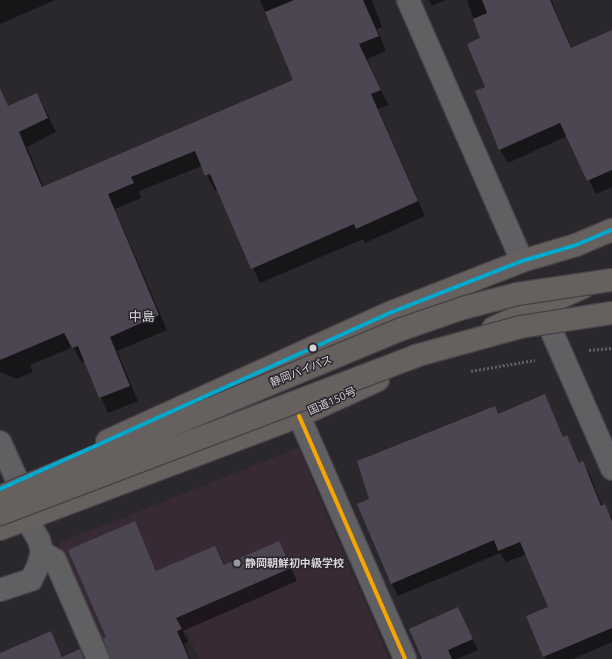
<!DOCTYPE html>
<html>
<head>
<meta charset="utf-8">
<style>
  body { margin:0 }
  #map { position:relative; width:612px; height:659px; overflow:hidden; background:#2a282c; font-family:Ubuntu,"Noto Sans JP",sans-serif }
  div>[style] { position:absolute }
  .education>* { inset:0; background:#372a35 }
  .shadow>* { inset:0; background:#0007 }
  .building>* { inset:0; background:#4c4552 }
  .path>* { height:2.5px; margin-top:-1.25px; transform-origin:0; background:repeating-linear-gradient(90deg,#605e61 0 2px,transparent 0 4px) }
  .roads { filter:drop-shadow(1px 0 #464348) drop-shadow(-1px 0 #464348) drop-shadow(0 1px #464348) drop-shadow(0 -1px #464348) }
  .minor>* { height:22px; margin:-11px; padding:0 11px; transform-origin:11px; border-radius:11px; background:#605f62 }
  .highway>* { height:22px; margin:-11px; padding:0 11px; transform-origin:11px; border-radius:11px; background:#66615f }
  .bridges { filter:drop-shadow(1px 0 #464348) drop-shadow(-1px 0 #464348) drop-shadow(0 1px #464348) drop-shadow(0 -1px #464348) }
  .highway-bridge>* { height:22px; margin:-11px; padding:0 11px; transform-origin:11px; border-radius:11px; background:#66615f }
  .bus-1>* { height:4px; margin:-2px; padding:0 2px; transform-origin:2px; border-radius:2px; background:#f7a600 }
  .bus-2>* { height:4px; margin:-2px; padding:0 2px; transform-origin:2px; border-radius:2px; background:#00a9ce }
  .dots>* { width:11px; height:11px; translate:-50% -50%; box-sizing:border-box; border:2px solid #2a262e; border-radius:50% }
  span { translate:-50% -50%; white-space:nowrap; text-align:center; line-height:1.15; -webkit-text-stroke:3px #2a262e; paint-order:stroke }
  .street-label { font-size:11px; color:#d6d3d9 }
  .poi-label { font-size:11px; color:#d6d3d9; font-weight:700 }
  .left { translate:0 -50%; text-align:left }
  .quarter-label { font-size:13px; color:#d6d3d9 }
</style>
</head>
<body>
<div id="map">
  <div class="education">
    <i style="clip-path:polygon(298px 448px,389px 659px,199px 659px,187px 632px,118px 659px,108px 659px,59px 543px)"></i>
  </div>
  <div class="shadow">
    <i style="clip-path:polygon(0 0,55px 0,0 24px)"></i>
    <i style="clip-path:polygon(260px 0,372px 0,382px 27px,377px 29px,386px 51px,367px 59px,388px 105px,378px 109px,425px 216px,365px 243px,363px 239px,260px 283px,218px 189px,215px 191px,202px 166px,139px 191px,141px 198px,115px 209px,167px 330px,117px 351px,138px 401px,108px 413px,85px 361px,82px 363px,73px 347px,30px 365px,33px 372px,17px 379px,0 372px,0 111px,37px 94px,45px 109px,56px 132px,27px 147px,44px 188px,294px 80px)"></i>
    <i style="clip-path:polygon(429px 0,445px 0,432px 6px)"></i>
    <i style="clip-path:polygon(467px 0,551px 0,572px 49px,612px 31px,612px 187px,596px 194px,567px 136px,508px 163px,500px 150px,486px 87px,481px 39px)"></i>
    <i style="clip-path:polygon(545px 395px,565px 442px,567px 436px,580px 464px,583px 463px,590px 475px,602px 506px,604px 505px,612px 519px,612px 642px,573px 659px,546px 659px,544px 656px,549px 608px,527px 554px,506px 562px,500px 553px,398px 596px,392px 584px,370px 499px,494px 407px,499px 415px)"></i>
    <i style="clip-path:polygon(135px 523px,157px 572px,215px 547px,225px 565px,278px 542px,297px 581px,183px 631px,188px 642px,184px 644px,190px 659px,111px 659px,107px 638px)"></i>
    <i style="clip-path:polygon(458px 608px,478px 650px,457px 659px,423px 659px)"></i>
    <i style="clip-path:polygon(50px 632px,63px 657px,80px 650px,85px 659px,0 659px,0 654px)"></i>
  </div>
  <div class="building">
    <i style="clip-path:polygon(294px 0,363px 0,379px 36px,359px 44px,381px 90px,371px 94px,418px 201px,356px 229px,354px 224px,251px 269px,210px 174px,205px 176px,195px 151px,131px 177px,134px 183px,108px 194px,159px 315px,110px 337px,130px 386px,99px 398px,78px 346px,72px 348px,64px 333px,0 360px,0 88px,8px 106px,37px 93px,48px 118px,19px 132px,42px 187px,293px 80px,265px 12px)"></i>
    <i style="clip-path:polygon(482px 0,550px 0,571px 48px,612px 30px,612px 170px,587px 181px,560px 123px,499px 150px,475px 91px,485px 87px,467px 44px,480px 38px,473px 19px,487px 13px)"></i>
    <i style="clip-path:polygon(545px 394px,563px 437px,567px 435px,579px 463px,583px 461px,601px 506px,605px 504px,612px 521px,612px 628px,543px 657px,526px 616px,548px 607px,520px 542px,498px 551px,494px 540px,391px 584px,357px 504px,369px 499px,357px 461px,495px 406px,498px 414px)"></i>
    <i style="clip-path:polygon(135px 521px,156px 571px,215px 546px,224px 565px,279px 541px,291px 568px,176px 618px,182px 629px,177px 631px,189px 659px,110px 659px,103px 638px,106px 637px,68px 550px)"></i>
    <i style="clip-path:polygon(458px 607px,473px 639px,448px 650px,452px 659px,422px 659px,409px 629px)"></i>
    <i style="clip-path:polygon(51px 631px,62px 657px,80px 649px,84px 659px,0 659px,0 653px)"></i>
  </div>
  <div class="path">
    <i style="left:589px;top:350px;width:23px;rotate:-5deg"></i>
    <i style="left:471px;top:371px;width:65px;rotate:-9.8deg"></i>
  </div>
  <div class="roads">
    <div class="minor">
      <i style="left:408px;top:0;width:285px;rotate:66.4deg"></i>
      <i style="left:541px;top:307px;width:177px;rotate:66.3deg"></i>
      <i style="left:299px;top:416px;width:265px;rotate:66.4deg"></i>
      <i style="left:0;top:442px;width:44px;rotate:65.8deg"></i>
      <i style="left:42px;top:552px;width:15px;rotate:32deg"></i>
      <i style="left:55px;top:560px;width:108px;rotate:66.5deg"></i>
      <i style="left:0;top:590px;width:33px;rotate:-18deg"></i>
      <i style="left:31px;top:580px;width:16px;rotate:-63deg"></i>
      <i style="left:38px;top:566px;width:15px;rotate:-74deg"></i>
      <i style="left:42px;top:552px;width:12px;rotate:-104deg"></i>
      <i style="left:39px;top:540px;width:26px;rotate:-121deg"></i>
    </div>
    <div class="highway">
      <i style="left:493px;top:328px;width:100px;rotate:-24.3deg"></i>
      <i style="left:107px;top:441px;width:313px;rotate:-24.4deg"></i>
      <i style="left:392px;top:312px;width:140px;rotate:-21.4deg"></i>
      <i style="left:522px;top:261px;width:56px;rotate:-16.5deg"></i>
      <i style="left:576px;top:245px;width:39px;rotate:-23deg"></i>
      <i style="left:0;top:529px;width:320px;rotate:-20.7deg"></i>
      <i style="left:299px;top:416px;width:87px;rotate:-24.5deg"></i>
    </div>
  </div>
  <div class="bridges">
    <div class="highway-bridge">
      <i style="left:0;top:497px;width:436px;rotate:-22.7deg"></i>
      <i style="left:402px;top:329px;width:65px;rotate:-19deg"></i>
      <i style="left:463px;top:308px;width:56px;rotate:-14.5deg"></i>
      <i style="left:517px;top:294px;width:96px;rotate:-8.4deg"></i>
      <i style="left:0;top:514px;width:444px;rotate:-20.8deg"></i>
      <i style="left:415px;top:356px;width:109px;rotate:-15.4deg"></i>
      <i style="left:520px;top:327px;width:93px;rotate:-8.7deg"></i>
    </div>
  </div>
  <div class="bus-1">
    <i style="left:299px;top:416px;width:265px;rotate:66.4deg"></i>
  </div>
  <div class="bus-2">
    <i style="left:0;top:489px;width:430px;rotate:-24.3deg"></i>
    <i style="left:392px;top:312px;width:140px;rotate:-21.4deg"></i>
    <i style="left:522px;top:261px;width:56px;rotate:-16.5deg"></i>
    <i style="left:576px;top:245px;width:39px;rotate:-23deg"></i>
  </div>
  <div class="dots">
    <i style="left:313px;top:348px;background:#d6d3d9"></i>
    <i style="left:237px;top:563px;background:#9a979c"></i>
  </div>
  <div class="street-label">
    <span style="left:301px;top:371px;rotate:-22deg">静岡バイパス</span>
    <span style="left:332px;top:401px;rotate:-24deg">国道150号</span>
  </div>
  <div class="poi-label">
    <span class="left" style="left:245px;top:563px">静岡朝鮮初中級学校</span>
  </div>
  <div class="quarter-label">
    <span style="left:142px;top:316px">中島</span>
  </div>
</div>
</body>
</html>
